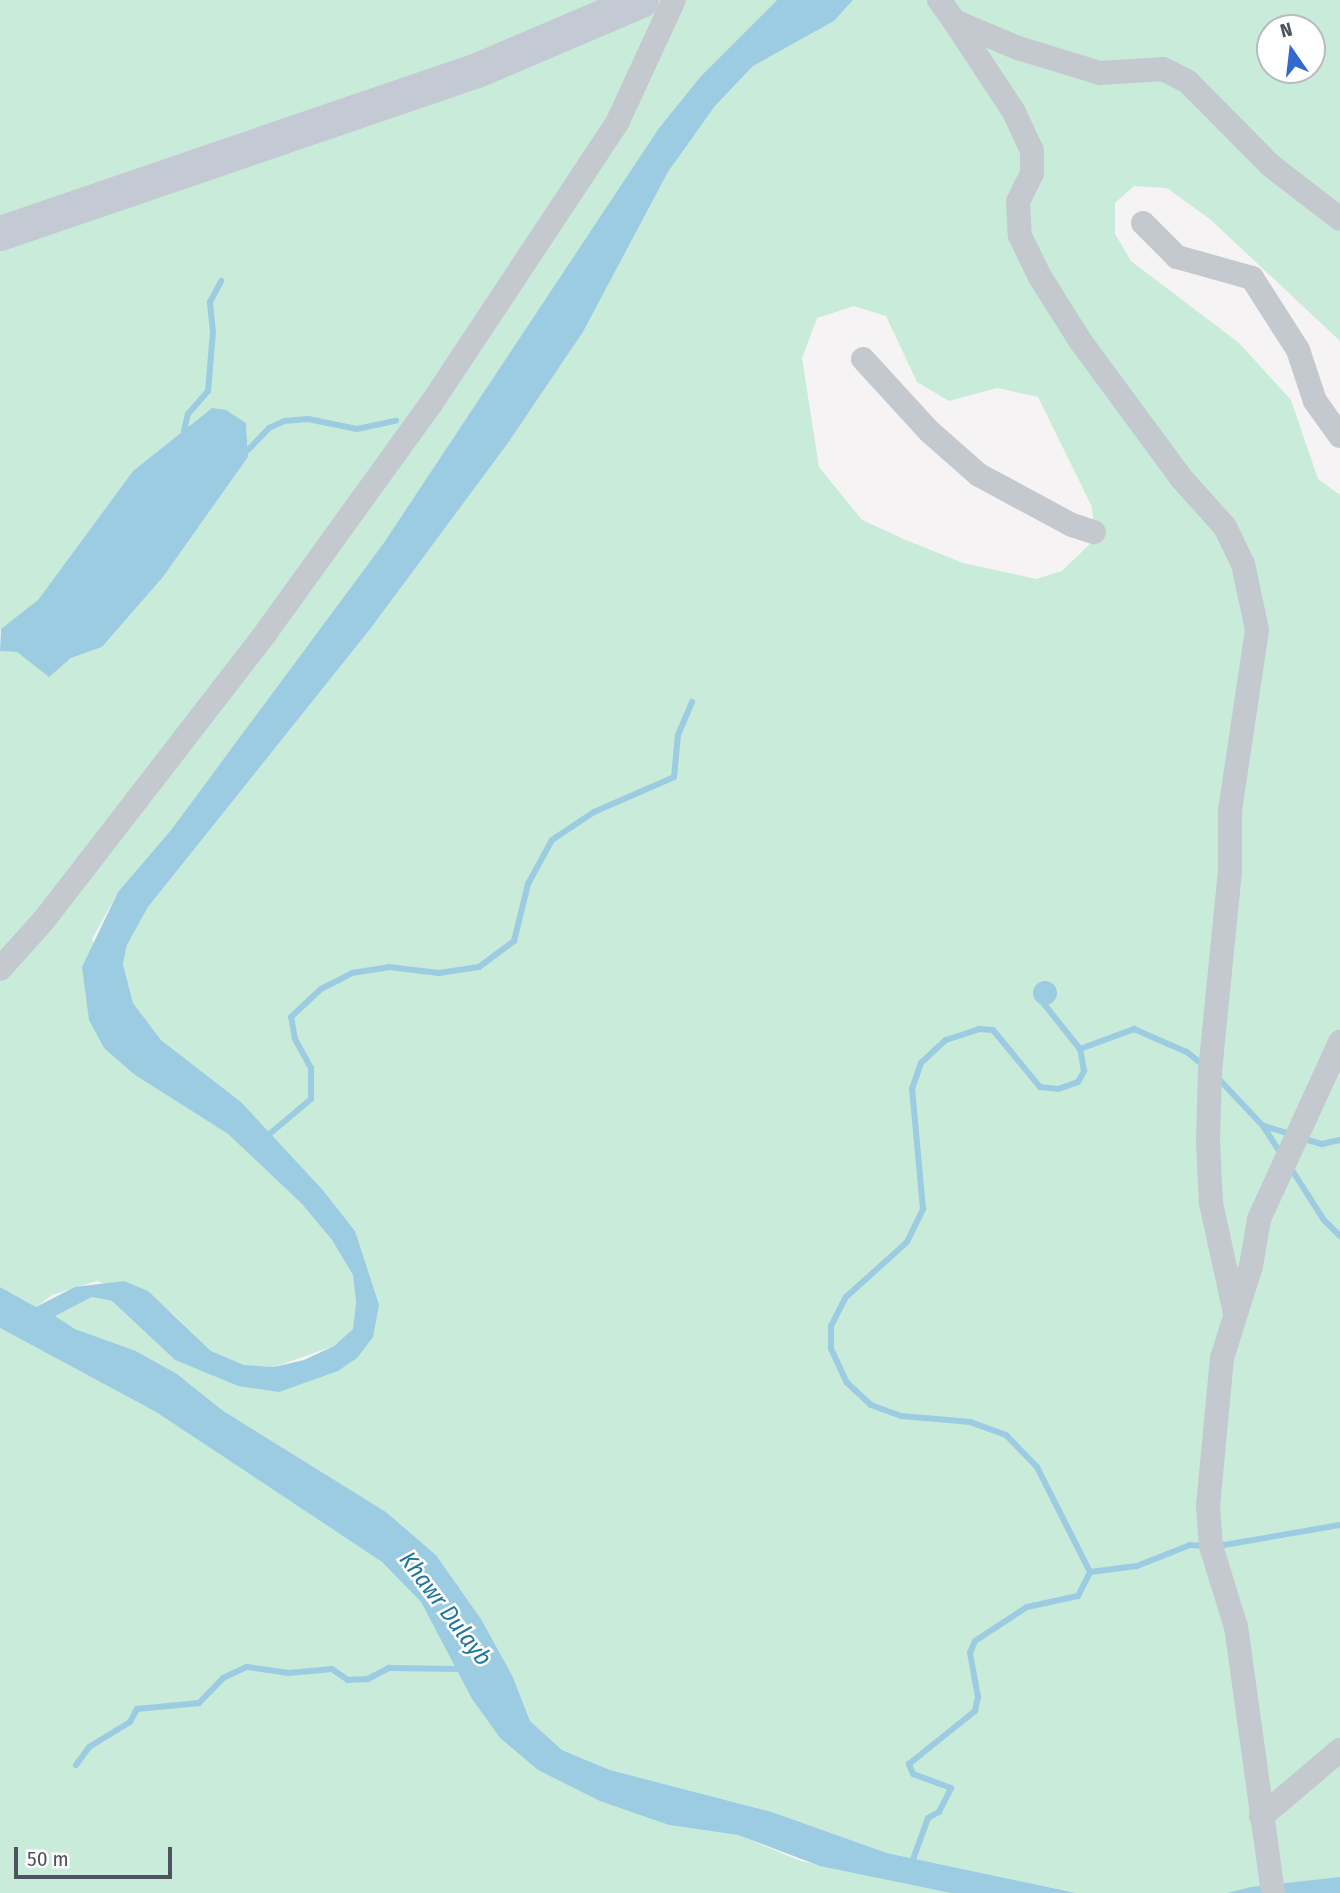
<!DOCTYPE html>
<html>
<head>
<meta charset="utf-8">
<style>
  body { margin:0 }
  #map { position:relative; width:1340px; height:1893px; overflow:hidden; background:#f5f3f3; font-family:"Fira Sans Condensed",sans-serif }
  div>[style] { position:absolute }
  .green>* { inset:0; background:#c9ebd9 }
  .water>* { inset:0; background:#9ccce2 }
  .round { border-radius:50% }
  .stream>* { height:6px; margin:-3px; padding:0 3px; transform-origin:3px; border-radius:3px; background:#9ccce2 }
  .street>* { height:24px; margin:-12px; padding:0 12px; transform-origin:12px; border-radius:12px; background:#c3c9cf }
  .secondary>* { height:35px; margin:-17.5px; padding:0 17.5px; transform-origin:17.5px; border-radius:17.5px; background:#c3cad3 }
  span { translate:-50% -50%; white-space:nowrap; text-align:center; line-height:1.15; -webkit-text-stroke:5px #fff; paint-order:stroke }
  .water-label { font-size:24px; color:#20779e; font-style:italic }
  .north { position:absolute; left:1256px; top:14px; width:70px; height:70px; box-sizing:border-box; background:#fff; border:2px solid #b8bbbf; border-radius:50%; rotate:346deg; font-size:19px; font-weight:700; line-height:28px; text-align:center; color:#4d545e }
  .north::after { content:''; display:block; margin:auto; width:24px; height:32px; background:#3368ce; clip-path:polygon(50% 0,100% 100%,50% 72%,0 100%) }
  .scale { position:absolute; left:14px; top:1847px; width:158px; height:32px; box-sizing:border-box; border:4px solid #4d545e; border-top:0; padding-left:9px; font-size:21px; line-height:24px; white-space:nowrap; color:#4d545e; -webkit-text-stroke:5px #fff; paint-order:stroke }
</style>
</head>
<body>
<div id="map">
  <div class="green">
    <i style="clip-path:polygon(0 0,777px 0,701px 76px,659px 128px,383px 544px,171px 830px,118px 892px,92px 939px,135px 1075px,228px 1134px,302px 1204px,332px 1240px,353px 1275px,356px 1302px,353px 1329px,334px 1346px,274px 1367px,244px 1365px,211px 1351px,171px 1312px,97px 1281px,52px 1295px,36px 1307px,0 1287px,0 651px,17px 652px,49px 676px,71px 658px,102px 647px,163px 577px,248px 457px,246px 423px,212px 408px,133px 471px,38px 600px,0 631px)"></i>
    <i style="clip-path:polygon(evenodd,853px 0,1340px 0,1340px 341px,1211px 220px,1167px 188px,1134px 186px,1115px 203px,1115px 234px,1131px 261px,1239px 343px,1291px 400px,1318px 479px,1340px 495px,1340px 1877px,1227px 1893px,1076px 1893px,887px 1853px,772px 1812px,610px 1770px,562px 1750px,530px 1721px,512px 1675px,481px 1619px,436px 1555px,386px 1512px,222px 1410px,177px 1374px,136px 1351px,75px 1329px,54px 1316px,92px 1297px,112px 1301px,175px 1360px,238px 1386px,373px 1337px,355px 1231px,322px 1189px,241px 1102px,161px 1040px,133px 1003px,123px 964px,127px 945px,148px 907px,371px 628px,508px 443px,583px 332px,668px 172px,715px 106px,753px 66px,834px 21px,853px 0,1270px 28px,1312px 28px,1312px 70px,1270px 70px,1270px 28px,853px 0,854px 306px,886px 316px,917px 382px,949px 401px,997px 388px,1038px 397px,1092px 507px,1095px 539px,1062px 571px,1036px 579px,963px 563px,906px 540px,862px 520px,819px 467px,802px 358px,817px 318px,854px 306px)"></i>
    <i style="clip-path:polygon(0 1328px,156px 1412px,382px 1562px,421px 1602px,472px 1699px,500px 1738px,538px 1770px,669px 1825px,738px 1835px,801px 1861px,951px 1893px,0 1893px)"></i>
  </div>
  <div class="water">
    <i style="clip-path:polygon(777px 0,853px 0,834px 21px,753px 66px,715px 106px,668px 172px,583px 332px,508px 443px,371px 628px,148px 907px,127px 945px,123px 964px,133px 1003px,161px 1040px,241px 1102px,322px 1189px,355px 1231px,379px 1305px,373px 1337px,357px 1358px,338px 1371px,279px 1392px,238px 1386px,175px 1360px,112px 1301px,92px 1297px,55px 1316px,75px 1329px,136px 1351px,177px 1374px,222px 1410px,386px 1512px,436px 1555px,481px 1619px,512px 1675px,530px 1721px,562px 1750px,610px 1770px,772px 1812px,887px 1853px,1076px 1893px,951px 1893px,820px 1866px,738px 1835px,669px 1825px,600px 1801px,538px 1770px,500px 1738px,472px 1699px,421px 1602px,382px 1562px,156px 1412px,0 1328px,0 1287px,36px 1307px,75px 1287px,124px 1281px,148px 1291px,211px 1351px,244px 1365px,274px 1367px,304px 1360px,334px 1346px,353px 1329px,356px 1302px,353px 1275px,332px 1240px,302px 1204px,228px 1134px,135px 1075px,104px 1048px,89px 1020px,82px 967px,118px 892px,171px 830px,383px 544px,659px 128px,701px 76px)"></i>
    <i style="clip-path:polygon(212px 408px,226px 410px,246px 423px,248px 457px,163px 577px,102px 647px,71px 658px,49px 677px,17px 652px,0 651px,1px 629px,38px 600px,133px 471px)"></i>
    <i class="round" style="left:1033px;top:981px;width:24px;height:24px"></i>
    <i style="clip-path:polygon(1340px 1877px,1340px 1893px,1227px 1893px,1251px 1887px)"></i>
  </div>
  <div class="stream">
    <i style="left:184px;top:431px;width:17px;rotate:-77deg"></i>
    <i style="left:188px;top:414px;width:30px;rotate:-49deg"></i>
    <i style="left:208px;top:391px;width:59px;rotate:-85.2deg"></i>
    <i style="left:213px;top:332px;width:30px;rotate:-96deg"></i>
    <i style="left:210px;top:302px;width:24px;rotate:-62deg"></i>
    <i style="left:248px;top:450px;width:30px;rotate:-46deg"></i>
    <i style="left:269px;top:428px;width:17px;rotate:-24deg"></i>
    <i style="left:285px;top:421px;width:23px;rotate:-5deg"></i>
    <i style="left:308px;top:419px;width:50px;rotate:11.5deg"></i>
    <i style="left:357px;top:429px;width:40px;rotate:-12deg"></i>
    <i style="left:1080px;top:1049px;width:58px;rotate:-20.3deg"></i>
    <i style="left:1134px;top:1029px;width:58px;rotate:23.5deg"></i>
    <i style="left:1187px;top:1052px;width:22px;rotate:39deg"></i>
    <i style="left:1215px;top:1075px;width:70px;rotate:46.7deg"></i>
    <i style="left:1263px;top:1126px;width:35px;rotate:57deg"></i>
    <i style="left:1264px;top:1126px;width:28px;rotate:17deg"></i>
    <i style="left:266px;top:1137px;width:59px;rotate:-40.2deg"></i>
    <i style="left:311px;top:1099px;width:31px;rotate:-90deg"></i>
    <i style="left:311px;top:1068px;width:33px;rotate:-119deg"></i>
    <i style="left:295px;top:1039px;width:22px;rotate:-100deg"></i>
    <i style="left:291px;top:1017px;width:41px;rotate:-43deg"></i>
    <i style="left:321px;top:989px;width:35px;rotate:-27deg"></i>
    <i style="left:352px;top:973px;width:37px;rotate:-9deg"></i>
    <i style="left:389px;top:967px;width:50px;rotate:6.8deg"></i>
    <i style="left:439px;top:973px;width:40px;rotate:-8.5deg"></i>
    <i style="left:479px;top:967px;width:44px;rotate:-36.6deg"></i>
    <i style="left:514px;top:941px;width:59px;rotate:-76.2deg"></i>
    <i style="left:528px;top:884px;width:50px;rotate:-61.4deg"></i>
    <i style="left:552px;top:840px;width:50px;rotate:-33.7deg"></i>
    <i style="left:594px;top:812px;width:87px;rotate:-23.6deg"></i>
    <i style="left:674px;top:777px;width:42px;rotate:-84.6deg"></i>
    <i style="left:678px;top:735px;width:36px;rotate:-67deg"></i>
    <i style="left:1301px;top:1138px;width:22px;rotate:16deg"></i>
    <i style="left:1322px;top:1144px;width:18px;rotate:-13deg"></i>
    <i style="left:1290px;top:1167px;width:63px;rotate:57.3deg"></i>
    <i style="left:1324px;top:1220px;width:23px;rotate:45deg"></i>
    <i style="left:1218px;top:1546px;width:124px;rotate:-9.8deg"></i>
    <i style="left:1090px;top:1572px;width:47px;rotate:-7.3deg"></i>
    <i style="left:1137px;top:1566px;width:57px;rotate:-21.6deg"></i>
    <i style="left:1190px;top:1545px;width:17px;rotate:3deg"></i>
    <i style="left:76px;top:1765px;width:22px;rotate:-54deg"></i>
    <i style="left:89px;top:1747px;width:48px;rotate:-31.4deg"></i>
    <i style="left:130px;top:1722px;width:15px;rotate:-62deg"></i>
    <i style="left:137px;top:1709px;width:62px;rotate:-5.5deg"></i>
    <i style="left:199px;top:1703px;width:35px;rotate:-46deg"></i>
    <i style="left:223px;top:1678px;width:26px;rotate:-25deg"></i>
    <i style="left:247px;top:1667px;width:42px;rotate:8.1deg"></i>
    <i style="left:289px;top:1673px;width:43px;rotate:-5.3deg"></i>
    <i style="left:332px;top:1669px;width:19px;rotate:35deg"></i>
    <i style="left:348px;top:1680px;width:20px;rotate:-3deg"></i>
    <i style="left:368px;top:1679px;width:24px;rotate:-28deg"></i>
    <i style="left:389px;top:1668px;width:74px;rotate:0.8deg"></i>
    <i style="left:911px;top:1865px;width:50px;rotate:-70.1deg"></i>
    <i style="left:928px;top:1818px;width:13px;rotate:-29deg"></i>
    <i style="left:939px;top:1812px;width:27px;rotate:-63deg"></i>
    <i style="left:951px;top:1788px;width:40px;rotate:-159.8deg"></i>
    <i style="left:913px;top:1774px;width:11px;rotate:-112deg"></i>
    <i style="left:909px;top:1764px;width:85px;rotate:-38.8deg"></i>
    <i style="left:975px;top:1711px;width:14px;rotate:-78deg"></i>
    <i style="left:978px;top:1697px;width:45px;rotate:-100.3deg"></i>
    <i style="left:970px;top:1653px;width:13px;rotate:-67deg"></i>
    <i style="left:975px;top:1641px;width:62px;rotate:-33.2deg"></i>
    <i style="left:1027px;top:1607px;width:52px;rotate:-12.2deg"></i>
    <i style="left:1078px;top:1596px;width:27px;rotate:-63deg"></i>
    <i style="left:1090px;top:1572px;width:118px;rotate:-116.8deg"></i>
    <i style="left:1037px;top:1467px;width:45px;rotate:-134.1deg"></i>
    <i style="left:1006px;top:1435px;width:37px;rotate:-160deg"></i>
    <i style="left:971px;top:1422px;width:70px;rotate:-175.1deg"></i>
    <i style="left:901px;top:1416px;width:32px;rotate:-160deg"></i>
    <i style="left:871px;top:1405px;width:33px;rotate:-137deg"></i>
    <i style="left:847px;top:1383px;width:38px;rotate:-115deg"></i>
    <i style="left:831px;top:1349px;width:23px;rotate:-90deg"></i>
    <i style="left:831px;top:1326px;width:33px;rotate:-63deg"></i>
    <i style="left:846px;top:1297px;width:82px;rotate:-42deg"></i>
    <i style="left:907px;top:1242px;width:37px;rotate:-64deg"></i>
    <i style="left:923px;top:1209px;width:121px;rotate:-95.2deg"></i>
    <i style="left:912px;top:1089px;width:28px;rotate:-71deg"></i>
    <i style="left:921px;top:1063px;width:34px;rotate:-43deg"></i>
    <i style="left:946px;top:1040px;width:35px;rotate:-18deg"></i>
    <i style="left:979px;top:1029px;width:14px;rotate:4deg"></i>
    <i style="left:993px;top:1030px;width:74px;rotate:50.5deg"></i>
    <i style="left:1040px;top:1087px;width:18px;rotate:6deg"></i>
    <i style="left:1058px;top:1089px;width:21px;rotate:-19deg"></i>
    <i style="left:1078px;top:1082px;width:13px;rotate:-61deg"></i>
    <i style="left:1084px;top:1071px;width:22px;rotate:-100deg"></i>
    <i style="left:1080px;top:1049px;width:58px;rotate:-128.7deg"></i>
  </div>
  <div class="street">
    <i style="left:939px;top:0;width:26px;rotate:54deg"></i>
    <i style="left:954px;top:21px;width:69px;rotate:22.9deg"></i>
    <i style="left:1018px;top:48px;width:86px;rotate:17deg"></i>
    <i style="left:1100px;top:73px;width:63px;rotate:-3.6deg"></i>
    <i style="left:1163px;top:69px;width:28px;rotate:27deg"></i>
    <i style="left:1188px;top:82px;width:117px;rotate:45.3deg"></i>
    <i style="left:1270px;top:165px;width:88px;rotate:37.6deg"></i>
    <i style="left:954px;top:21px;width:109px;rotate:56.6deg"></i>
    <i style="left:1014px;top:112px;width:43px;rotate:65.2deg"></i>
    <i style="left:1032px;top:151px;width:22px;rotate:90deg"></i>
    <i style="left:1032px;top:173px;width:32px;rotate:116deg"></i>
    <i style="left:1018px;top:202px;width:34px;rotate:87deg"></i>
    <i style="left:1020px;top:236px;width:46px;rotate:64deg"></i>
    <i style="left:1040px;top:277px;width:77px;rotate:57.8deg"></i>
    <i style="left:1081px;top:342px;width:170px;rotate:53.6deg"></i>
    <i style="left:1182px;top:479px;width:64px;rotate:48.1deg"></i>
    <i style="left:1225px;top:527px;width:41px;rotate:64.1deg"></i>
    <i style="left:1243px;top:564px;width:67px;rotate:78deg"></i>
    <i style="left:1257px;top:630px;width:182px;rotate:98.5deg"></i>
    <i style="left:1230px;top:810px;width:61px;rotate:90deg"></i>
    <i style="left:1230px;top:871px;width:200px;rotate:95.7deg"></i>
    <i style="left:1210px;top:1070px;width:70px;rotate:91.6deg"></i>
    <i style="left:1208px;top:1140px;width:63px;rotate:87.3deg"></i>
    <i style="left:1211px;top:1203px;width:113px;rotate:77.7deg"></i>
    <i style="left:1143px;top:223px;width:48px;rotate:45deg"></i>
    <i style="left:1177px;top:257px;width:78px;rotate:15.6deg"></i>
    <i style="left:1252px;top:278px;width:85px;rotate:57.4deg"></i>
    <i style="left:1298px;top:350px;width:54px;rotate:71.6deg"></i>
    <i style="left:1315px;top:401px;width:43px;rotate:54.5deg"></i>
    <i style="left:863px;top:359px;width:99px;rotate:47.5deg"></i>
    <i style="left:930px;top:432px;width:65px;rotate:41.3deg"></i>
    <i style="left:979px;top:475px;width:106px;rotate:28.3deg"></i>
    <i style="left:1072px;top:525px;width:23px;rotate:18deg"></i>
    <i style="left:0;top:969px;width:66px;rotate:-48.1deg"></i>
    <i style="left:44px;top:920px;width:365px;rotate:-52.3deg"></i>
    <i style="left:267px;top:631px;width:280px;rotate:-54.2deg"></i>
    <i style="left:431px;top:404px;width:339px;rotate:-56.5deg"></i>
    <i style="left:618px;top:121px;width:133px;rotate:-65.2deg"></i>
    <i style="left:1261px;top:1817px;width:104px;rotate:-40.3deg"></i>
    <i style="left:1273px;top:1893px;width:269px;rotate:-97.9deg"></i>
    <i style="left:1236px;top:1627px;width:85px;rotate:-107.2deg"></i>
    <i style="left:1211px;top:1546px;width:40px;rotate:-94.3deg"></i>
    <i style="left:1208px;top:1506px;width:149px;rotate:-84.6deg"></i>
    <i style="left:1222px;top:1358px;width:96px;rotate:-72.5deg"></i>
    <i style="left:1251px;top:1266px;width:48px;rotate:-80.3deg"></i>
    <i style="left:1259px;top:1219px;width:195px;rotate:-65.4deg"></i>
  </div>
  <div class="secondary">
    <i style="left:0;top:233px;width:504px;rotate:-18.87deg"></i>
    <i style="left:477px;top:70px;width:178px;rotate:-23.1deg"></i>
  </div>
  <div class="water-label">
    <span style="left:445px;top:1609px;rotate:53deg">Khawr Dulayb</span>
  </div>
  <div class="north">N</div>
  <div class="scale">50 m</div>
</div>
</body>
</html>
